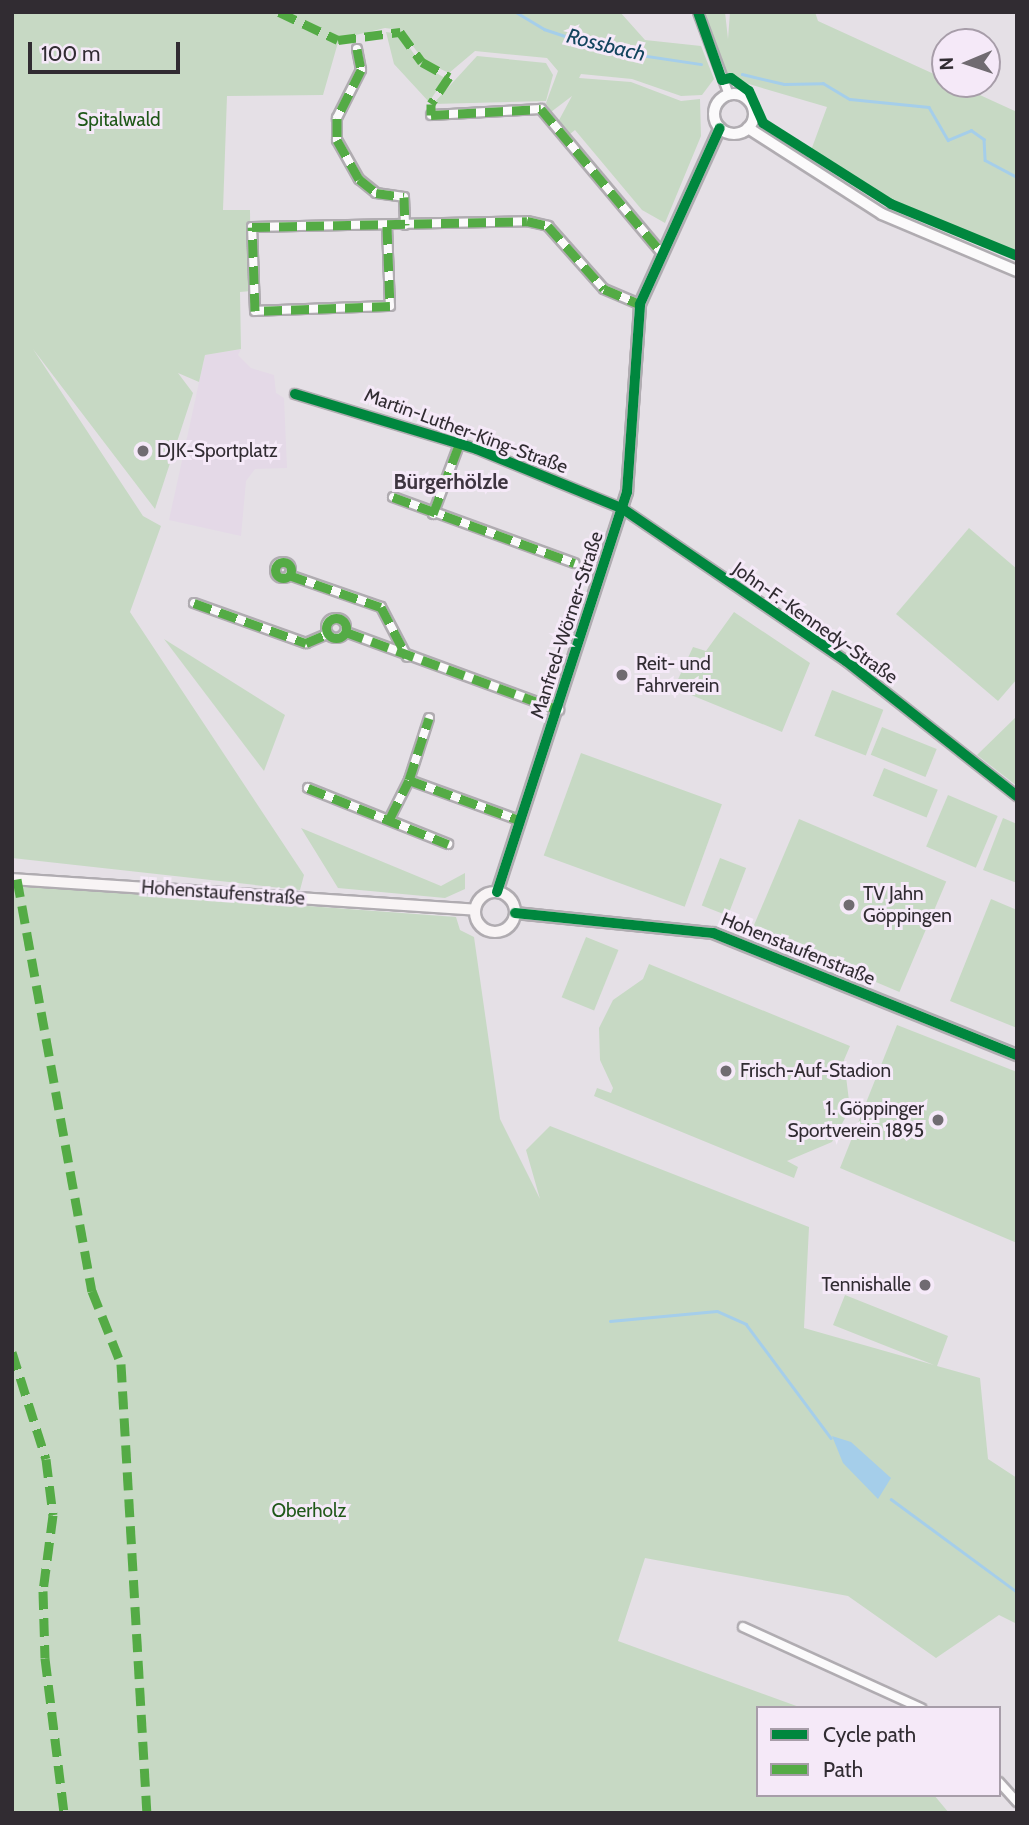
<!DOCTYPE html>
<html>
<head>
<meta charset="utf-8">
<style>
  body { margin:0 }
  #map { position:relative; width:1029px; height:1825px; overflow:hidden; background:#e5e0e6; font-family:Cabin,sans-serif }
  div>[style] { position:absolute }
  .built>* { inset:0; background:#e4d9e7 }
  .green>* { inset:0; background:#c7d9c4; transform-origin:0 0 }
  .water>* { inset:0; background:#a5ceea }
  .stream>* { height:2.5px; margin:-1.25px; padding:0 1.25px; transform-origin:1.25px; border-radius:1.25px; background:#a5ceea }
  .roads { filter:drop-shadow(2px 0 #b0acb1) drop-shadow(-2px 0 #b0acb1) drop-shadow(0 2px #b0acb1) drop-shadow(0 -2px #b0acb1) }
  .minor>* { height:8px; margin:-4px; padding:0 4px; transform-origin:4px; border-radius:4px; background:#fbfafb }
  .minor>.ring { margin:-4px; padding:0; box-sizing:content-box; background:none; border:8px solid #fbfafb; border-radius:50% }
  .tertiary>* { height:10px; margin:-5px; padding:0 5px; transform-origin:5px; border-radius:5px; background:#fbfafb }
  .tertiary>.ring { margin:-5px; padding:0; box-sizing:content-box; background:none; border:10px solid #fbfafb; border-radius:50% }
  .secondary>* { height:10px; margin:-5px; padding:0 5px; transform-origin:5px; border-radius:5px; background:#f8f4f5 }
  .secondary>.ring { margin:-5px; padding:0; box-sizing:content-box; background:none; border:10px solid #f8f4f5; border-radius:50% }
  .quiet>* { height:9px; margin-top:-4.5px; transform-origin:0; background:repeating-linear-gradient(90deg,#54ab45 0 18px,transparent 0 27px) }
  .quiet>.ring { margin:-4.5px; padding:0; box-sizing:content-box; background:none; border:9px solid #54ab45; border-radius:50% }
  .cycleway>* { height:10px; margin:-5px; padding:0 5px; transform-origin:5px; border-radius:5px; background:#00873e }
  .dots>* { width:19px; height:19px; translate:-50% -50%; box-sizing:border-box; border:4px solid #f5e9f8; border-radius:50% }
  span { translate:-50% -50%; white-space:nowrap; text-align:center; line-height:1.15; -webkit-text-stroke:6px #f5e9f8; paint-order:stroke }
  .park-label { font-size:19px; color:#205819 }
  .street-label { font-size:19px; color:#312c32 }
  .poi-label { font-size:19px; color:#312c32 }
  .left { translate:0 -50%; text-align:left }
  .right { translate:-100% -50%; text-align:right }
  .water-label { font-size:21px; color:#13455e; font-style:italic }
  .neighbourhood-label { font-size:21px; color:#3e3540; font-weight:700 }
  .frame { position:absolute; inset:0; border:14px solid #312c32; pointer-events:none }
  .legend { position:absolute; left:756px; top:1706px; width:245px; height:91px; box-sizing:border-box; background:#f5e9f8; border:2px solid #a79da9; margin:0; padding:9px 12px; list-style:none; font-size:21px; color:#312c32 }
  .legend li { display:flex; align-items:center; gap:14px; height:35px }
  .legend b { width:35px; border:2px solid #a79da9 }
  .north { position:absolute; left:931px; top:28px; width:70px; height:70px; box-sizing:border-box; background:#f5e9f8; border:2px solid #a79da9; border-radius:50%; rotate:268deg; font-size:19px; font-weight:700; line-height:28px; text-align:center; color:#312c32 }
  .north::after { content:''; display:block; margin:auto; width:24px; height:32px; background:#706b71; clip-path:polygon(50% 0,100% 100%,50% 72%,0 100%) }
  .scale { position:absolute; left:28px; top:42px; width:152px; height:32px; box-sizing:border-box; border:4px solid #312c32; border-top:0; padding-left:9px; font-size:21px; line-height:24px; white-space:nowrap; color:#312c32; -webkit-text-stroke:5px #f5e9f8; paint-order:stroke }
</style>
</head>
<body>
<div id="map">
  <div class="built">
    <i style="clip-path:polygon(241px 349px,238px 355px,251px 368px,274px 375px,276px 393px,284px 398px,287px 468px,255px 469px,246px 481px,241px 536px,169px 520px,205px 355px)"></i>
  </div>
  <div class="green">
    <i style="clip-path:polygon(12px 12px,620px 12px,645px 40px,701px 46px,714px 79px,702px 95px,681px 96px,632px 79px,581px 74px,579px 78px,631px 82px,681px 101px,700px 99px,701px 136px,665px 223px,642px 210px,575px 130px,570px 134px,558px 122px,572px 96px,551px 112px,546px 103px,558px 71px,547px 58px,475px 51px,449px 73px,424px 61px,401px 30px,385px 28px,339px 39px,323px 95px,227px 96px,223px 210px,250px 210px,251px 291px,240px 292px,241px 349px,205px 355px,199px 382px,178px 373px,193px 393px,155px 509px,33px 349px,143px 516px,161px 526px,130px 612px,304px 875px,300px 890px,12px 858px)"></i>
    <i style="clip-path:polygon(704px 12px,725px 12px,728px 39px,730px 12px,815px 12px,818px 21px,1017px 112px,1017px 256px,891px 204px,810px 153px,827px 107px,725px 77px)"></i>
    <i style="clip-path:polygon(386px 32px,400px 34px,421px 64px,445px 78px,429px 102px,394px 64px)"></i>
    <i style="clip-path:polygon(477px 56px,546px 63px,553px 75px,546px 101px,433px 104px)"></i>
    <i style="clip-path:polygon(969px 528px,1017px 569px,1017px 679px,998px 701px,896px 614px)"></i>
    <i style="clip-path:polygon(734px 612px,810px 663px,782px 732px,674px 688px,693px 647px,706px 651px)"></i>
    <i style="clip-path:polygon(164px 639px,285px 715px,264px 771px)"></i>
    <i style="left:832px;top:690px;width:55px;height:49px;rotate:21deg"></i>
    <i style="clip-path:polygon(1017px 716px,1017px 786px,977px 755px)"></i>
    <i style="left:882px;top:727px;width:59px;height:30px;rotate:22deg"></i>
    <i style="left:581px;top:753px;width:150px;height:109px;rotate:20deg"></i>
    <i style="left:884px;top:768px;width:58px;height:30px;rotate:22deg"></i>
    <i style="left:948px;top:795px;width:54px;height:56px;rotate:23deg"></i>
    <i style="clip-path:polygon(1003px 818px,1017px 824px,1017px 883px,983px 870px)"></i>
    <i style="left:799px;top:819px;width:160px;height:120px;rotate:23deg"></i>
    <i style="clip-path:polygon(301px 828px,441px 886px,465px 873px,465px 889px,445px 898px,338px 888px)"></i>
    <i style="left:720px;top:858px;width:28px;height:51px;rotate:21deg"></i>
    <i style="clip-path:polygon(12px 884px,456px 917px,460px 930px,474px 937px,500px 1119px,540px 1199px,526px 1150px,550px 1126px,809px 1227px,804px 1328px,934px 1365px,833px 1325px,845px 1295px,948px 1336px,937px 1366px,980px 1378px,988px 1459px,1017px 1478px,1017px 1624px,999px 1615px,936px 1658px,848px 1596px,645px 1558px,618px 1641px,802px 1708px,758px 1708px,758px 1795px,934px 1795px,949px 1813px,12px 1813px)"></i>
    <i style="clip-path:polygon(991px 899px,1017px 910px,1017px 1028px,950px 1001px)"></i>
    <i style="left:586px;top:937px;width:35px;height:65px;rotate:22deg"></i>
    <i style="clip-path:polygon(649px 964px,850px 1046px,844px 1060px,850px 1109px,832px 1142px,787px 1161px,798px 1167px,794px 1178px,594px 1096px,597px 1088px,611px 1093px,613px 1088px,600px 1060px,599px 1028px,613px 1000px,643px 979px)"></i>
    <i style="clip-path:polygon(897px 1025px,1017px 1072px,1017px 1243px,840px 1168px)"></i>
  </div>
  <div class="water">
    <i style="clip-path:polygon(832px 1436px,851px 1442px,891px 1478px,878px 1499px,843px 1463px)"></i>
  </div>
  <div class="stream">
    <i style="left:516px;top:12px;width:33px;rotate:31deg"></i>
    <i style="left:544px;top:29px;width:66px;rotate:18.4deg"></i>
    <i style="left:607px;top:50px;width:95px;rotate:8.5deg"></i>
    <i style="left:742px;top:74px;width:43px;rotate:13.4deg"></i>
    <i style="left:784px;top:84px;width:39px;rotate:-1deg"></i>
    <i style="left:823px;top:83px;width:31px;rotate:31deg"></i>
    <i style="left:850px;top:99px;width:79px;rotate:5.8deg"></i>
    <i style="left:929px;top:107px;width:38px;rotate:60deg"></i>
    <i style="left:948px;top:140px;width:25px;rotate:-23deg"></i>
    <i style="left:971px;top:130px;width:16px;rotate:35deg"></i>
    <i style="left:984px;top:139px;width:21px;rotate:87deg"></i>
    <i style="left:985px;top:160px;width:36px;rotate:28deg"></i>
    <i style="left:610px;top:1321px;width:107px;rotate:-5.3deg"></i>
    <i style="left:717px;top:1311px;width:32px;rotate:24deg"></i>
    <i style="left:746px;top:1324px;width:142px;rotate:53.3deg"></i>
    <i style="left:891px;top:1499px;width:157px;rotate:36.4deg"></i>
  </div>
  <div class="roads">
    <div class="minor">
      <i style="left:698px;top:12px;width:89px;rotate:69.5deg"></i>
      <i style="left:357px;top:49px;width:21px;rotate:79deg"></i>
      <i style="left:361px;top:70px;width:54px;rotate:116.6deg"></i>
      <i style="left:337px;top:118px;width:22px;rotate:90deg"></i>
      <i style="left:337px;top:140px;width:45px;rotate:60.6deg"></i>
      <i style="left:359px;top:179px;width:22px;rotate:39deg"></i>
      <i style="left:376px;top:193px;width:28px;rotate:8deg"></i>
      <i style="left:404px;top:197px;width:28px;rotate:88deg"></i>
      <i style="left:431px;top:115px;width:110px;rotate:-3.1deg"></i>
      <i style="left:541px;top:109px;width:187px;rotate:50deg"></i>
      <i style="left:387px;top:226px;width:80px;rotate:87.9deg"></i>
      <i style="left:390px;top:306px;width:135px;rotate:177.9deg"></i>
      <i style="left:255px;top:311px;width:84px;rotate:-92deg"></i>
      <i style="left:252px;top:227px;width:275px;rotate:-1.2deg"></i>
      <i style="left:527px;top:221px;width:22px;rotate:13deg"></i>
      <i style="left:548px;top:226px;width:84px;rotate:48.4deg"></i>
      <i style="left:604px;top:289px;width:39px;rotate:23deg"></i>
      <i style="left:295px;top:394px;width:190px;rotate:16.8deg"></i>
      <i style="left:477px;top:449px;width:158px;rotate:22.3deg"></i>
      <i style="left:623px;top:509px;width:270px;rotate:34.3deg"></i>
      <i style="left:846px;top:661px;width:218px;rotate:38.3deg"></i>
      <i style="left:393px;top:497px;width:193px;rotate:20deg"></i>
      <i style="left:433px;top:514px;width:74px;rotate:-69.4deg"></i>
      <i class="ring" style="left:275px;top:562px;width:8px;height:8px"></i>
      <i style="left:289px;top:575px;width:97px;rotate:19.2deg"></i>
      <i style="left:381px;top:607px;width:56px;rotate:62.5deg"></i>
      <i style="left:194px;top:603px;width:119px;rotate:19.7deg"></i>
      <i style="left:306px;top:643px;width:23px;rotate:-23deg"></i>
      <i class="ring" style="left:326px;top:618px;width:12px;height:12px"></i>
      <i style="left:346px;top:632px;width:227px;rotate:20.1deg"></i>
      <i style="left:409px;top:780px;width:65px;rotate:-72.1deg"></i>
      <i style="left:308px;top:788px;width:151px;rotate:21.8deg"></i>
      <i style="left:390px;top:818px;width:42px;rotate:-63.4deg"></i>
      <i style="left:409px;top:780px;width:117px;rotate:20deg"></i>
      <i style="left:743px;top:1627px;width:196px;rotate:24.5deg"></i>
      <i style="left:999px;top:1782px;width:27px;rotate:48deg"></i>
    </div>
    <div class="tertiary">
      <i class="ring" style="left:714px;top:94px;width:30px;height:30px"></i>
      <i style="left:748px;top:128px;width:159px;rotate:32.7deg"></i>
      <i style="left:882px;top:214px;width:147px;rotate:22.9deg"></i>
      <i style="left:497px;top:892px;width:421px;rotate:-72deg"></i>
      <i style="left:627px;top:492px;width:188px;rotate:-86deg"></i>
      <i style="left:640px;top:304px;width:193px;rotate:-65.6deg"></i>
    </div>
    <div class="secondary">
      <i style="left:12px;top:879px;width:464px;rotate:3.8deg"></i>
      <i class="ring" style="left:475px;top:892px;width:30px;height:30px"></i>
      <i style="left:515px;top:913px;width:199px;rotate:5.8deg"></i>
      <i style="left:713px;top:933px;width:328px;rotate:21.9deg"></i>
    </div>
  </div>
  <div class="quiet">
    <i style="left:279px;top:12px;width:65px;rotate:25.4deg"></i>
    <i style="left:338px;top:40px;width:63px;rotate:-7.4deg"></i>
    <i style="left:400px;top:32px;width:37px;rotate:54deg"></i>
    <i style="left:422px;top:62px;width:31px;rotate:29deg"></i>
    <i style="left:449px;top:77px;width:32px;rotate:124deg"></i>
    <i style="left:431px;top:104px;width:11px;rotate:90deg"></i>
    <i style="left:431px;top:115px;width:110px;rotate:-3.1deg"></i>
    <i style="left:541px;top:109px;width:187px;rotate:50deg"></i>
    <i style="left:357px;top:49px;width:21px;rotate:79deg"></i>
    <i style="left:361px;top:70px;width:54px;rotate:116.6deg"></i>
    <i style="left:337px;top:118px;width:22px;rotate:90deg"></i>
    <i style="left:337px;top:140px;width:45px;rotate:60.6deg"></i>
    <i style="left:359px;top:179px;width:22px;rotate:39deg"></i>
    <i style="left:376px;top:193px;width:28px;rotate:8deg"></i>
    <i style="left:404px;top:197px;width:28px;rotate:88deg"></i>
    <i style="left:387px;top:226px;width:80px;rotate:87.9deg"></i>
    <i style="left:390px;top:306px;width:135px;rotate:177.9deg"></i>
    <i style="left:255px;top:311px;width:84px;rotate:-92deg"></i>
    <i style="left:252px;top:227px;width:275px;rotate:-1.2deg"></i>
    <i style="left:527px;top:221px;width:22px;rotate:13deg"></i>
    <i style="left:548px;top:226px;width:84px;rotate:48.4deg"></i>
    <i style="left:604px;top:289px;width:39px;rotate:23deg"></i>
    <i style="left:393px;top:497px;width:193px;rotate:20deg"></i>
    <i style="left:433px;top:514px;width:74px;rotate:-69.4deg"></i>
    <i class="ring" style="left:275px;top:562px;width:7px;height:7px"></i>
    <i style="left:289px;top:575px;width:97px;rotate:19.2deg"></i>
    <i style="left:381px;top:607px;width:56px;rotate:62.5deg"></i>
    <i style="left:194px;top:603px;width:119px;rotate:19.7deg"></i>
    <i style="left:306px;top:643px;width:23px;rotate:-23deg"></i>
    <i class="ring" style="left:326px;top:618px;width:11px;height:11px"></i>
    <i style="left:346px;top:632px;width:227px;rotate:20.1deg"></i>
    <i style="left:409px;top:780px;width:65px;rotate:-72.1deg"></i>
    <i style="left:308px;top:788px;width:151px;rotate:21.8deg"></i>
    <i style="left:390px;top:818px;width:42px;rotate:-63.4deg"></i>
    <i style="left:409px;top:780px;width:117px;rotate:20deg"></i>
    <i style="left:17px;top:879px;width:419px;rotate:79.7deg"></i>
    <i style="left:92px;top:1291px;width:79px;rotate:68.3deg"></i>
    <i style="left:121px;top:1364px;width:450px;rotate:86.7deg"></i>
    <i style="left:12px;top:1352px;width:112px;rotate:72.4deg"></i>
    <i style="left:46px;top:1459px;width:56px;rotate:82.9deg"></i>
    <i style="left:53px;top:1515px;width:77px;rotate:97.5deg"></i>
    <i style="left:43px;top:1591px;width:67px;rotate:88.3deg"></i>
    <i style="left:45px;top:1658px;width:156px;rotate:83deg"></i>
  </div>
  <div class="cycleway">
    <i style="left:698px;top:12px;width:72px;rotate:70.6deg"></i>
    <i style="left:722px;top:80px;width:9px;rotate:-13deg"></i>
    <i style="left:731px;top:78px;width:22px;rotate:36deg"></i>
    <i style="left:749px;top:91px;width:35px;rotate:66deg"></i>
    <i style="left:763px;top:123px;width:151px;rotate:32.3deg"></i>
    <i style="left:891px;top:204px;width:136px;rotate:22.4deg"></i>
    <i style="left:295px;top:394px;width:190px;rotate:16.8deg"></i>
    <i style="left:477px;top:449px;width:158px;rotate:22.3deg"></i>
    <i style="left:623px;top:509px;width:270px;rotate:34.3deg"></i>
    <i style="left:846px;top:661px;width:218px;rotate:38.3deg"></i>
    <i style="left:497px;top:892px;width:421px;rotate:-72deg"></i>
    <i style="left:627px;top:492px;width:188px;rotate:-86deg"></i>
    <i style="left:640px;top:304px;width:193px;rotate:-65.6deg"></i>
    <i style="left:515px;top:913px;width:199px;rotate:5.8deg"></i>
    <i style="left:713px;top:933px;width:328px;rotate:21.9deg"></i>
  </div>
  <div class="dots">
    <i style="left:143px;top:451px;background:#706b71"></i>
    <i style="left:622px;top:675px;background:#706b71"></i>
    <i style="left:849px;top:905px;background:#706b71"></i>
    <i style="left:726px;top:1071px;background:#706b71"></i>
    <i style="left:938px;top:1120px;background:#706b71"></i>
    <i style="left:925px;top:1285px;background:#706b71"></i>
  </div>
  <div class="park-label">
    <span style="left:119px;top:120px">Spitalwald</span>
    <span style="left:309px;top:1511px">Oberholz</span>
  </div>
  <div class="street-label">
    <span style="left:466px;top:431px;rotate:20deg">Martin-Luther-King-Straße</span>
    <span style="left:815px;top:623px;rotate:35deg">John-F.-Kennedy-Straße</span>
    <span style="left:567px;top:625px;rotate:-72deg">Manfred-Wörner-Straße</span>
    <span style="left:223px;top:893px;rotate:4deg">Hohenstaufenstraße</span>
    <span style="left:798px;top:949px;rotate:22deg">Hohenstaufenstraße</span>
  </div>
  <div class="poi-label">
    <span class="left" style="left:157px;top:451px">DJK-Sportplatz</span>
    <span class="left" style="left:636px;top:675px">Reit- und<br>Fahrverein</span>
    <span class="left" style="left:863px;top:905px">TV Jahn<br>Göppingen</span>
    <span class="left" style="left:740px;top:1071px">Frisch-Auf-Stadion</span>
    <span class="right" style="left:924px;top:1120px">1. Göppinger<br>Sportverein 1895</span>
    <span class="right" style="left:911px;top:1285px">Tennishalle</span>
  </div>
  <div class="water-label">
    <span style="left:606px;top:45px;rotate:14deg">Rossbach</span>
  </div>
  <div class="neighbourhood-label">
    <span style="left:451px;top:482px">Bürgerhölzle</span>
  </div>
  <div class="frame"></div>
  <ul class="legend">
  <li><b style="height:9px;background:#00873e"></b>Cycle path</li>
  <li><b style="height:9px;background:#54ab45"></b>Path</li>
  </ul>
  <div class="north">N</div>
  <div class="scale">100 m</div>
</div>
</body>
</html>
